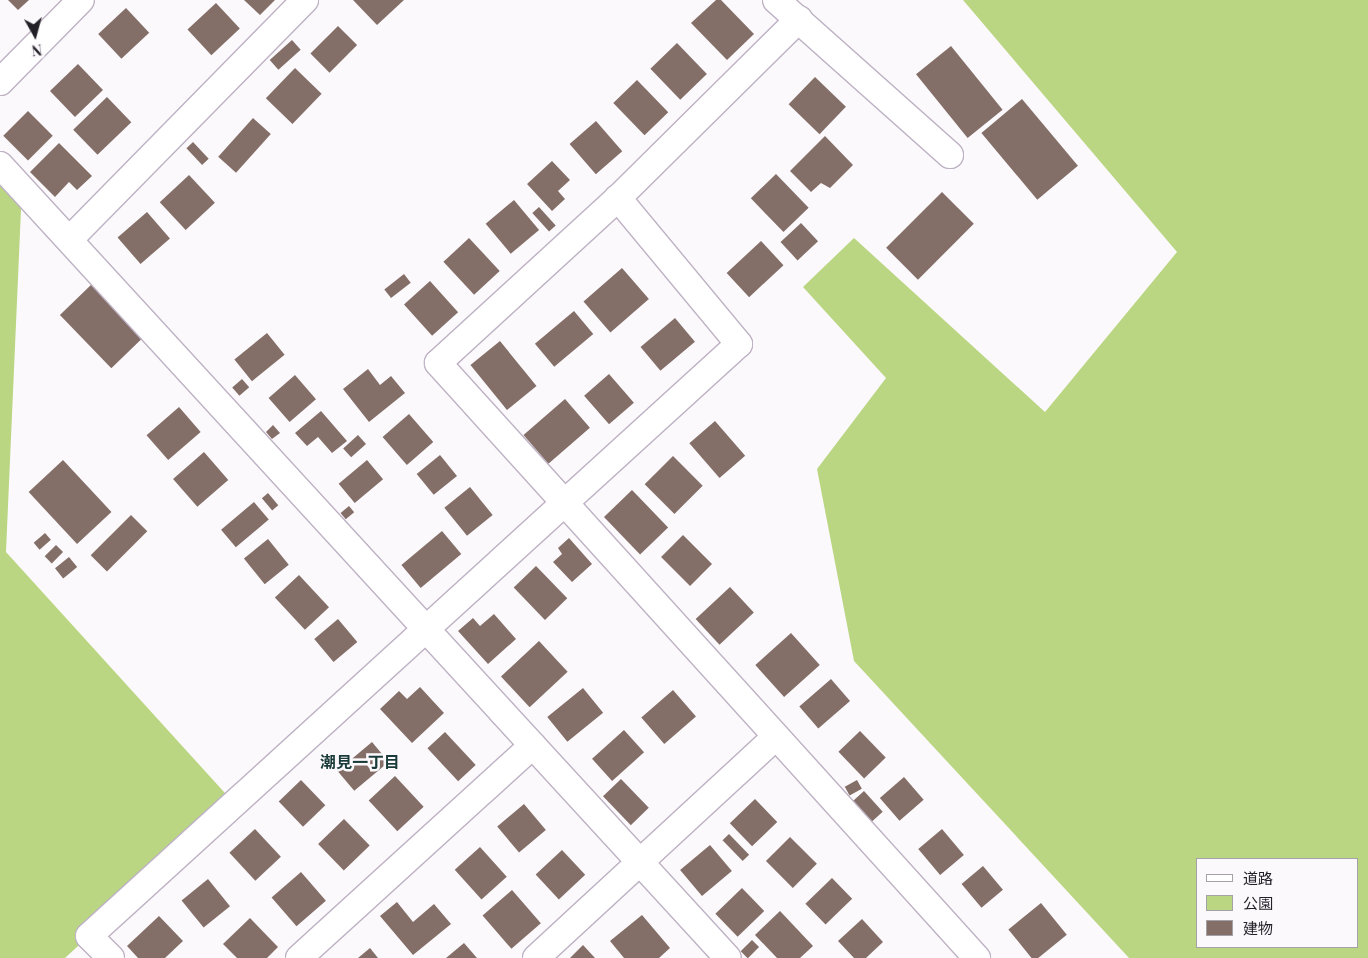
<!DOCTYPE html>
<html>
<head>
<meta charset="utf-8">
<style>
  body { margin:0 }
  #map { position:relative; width:1368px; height:958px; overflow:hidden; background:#fcf9fd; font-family:"Playfair Display","Noto Sans JP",serif }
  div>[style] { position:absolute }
  .green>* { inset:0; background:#bad682 }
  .building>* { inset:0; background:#846f68; transform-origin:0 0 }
  .roads { filter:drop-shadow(1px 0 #beb2c4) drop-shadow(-1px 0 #beb2c4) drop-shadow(0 1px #beb2c4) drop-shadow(0 -1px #beb2c4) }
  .minor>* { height:26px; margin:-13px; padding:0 13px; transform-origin:13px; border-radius:13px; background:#fff }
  span { translate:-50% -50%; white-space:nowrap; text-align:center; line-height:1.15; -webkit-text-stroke:5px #fcf9fd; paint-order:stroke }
  .neighbourhood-label { font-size:16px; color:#193b39; font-weight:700 }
  .legend { position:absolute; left:1196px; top:858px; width:162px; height:90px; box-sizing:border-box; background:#fcf9fd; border:1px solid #a5a2a7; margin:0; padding:6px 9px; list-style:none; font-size:15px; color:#231f26 }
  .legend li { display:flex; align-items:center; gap:10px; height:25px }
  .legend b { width:25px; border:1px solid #a5a2a7 }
  .north { position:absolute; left:10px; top:10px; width:50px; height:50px; -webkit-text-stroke:4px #fcf9fd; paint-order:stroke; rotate:173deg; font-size:14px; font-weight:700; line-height:20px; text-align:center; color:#231f26 }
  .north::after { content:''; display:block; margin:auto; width:18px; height:22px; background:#231f26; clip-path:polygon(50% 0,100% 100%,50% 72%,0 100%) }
</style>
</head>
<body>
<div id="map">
  <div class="green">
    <i style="clip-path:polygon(evenodd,963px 0,1368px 0,1368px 958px,1129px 958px,854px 661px,817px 469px,886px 378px,803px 287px,854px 238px,1045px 412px,1177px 252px,963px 0,1357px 859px,1357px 947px,1197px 947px,1197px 859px,1357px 859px)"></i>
    <i style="clip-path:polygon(0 165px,22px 187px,6px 552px,234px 803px,65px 958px,0 958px)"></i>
  </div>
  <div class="building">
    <i style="clip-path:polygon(8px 0,29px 0,18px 10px)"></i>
    <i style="clip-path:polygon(244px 0,275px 0,260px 15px)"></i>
    <i style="clip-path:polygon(353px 0,404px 0,377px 25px)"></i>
    <i style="clip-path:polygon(716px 0,721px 0,754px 34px,727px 60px,691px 23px)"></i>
    <i style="left:216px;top:3px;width:35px;height:39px;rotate:47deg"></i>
    <i style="left:126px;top:8px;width:34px;height:38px;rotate:47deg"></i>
    <i style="left:338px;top:26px;width:27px;height:39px;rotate:45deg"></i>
    <i style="left:292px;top:40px;width:13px;height:30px;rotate:48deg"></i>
    <i style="left:677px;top:43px;width:43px;height:37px;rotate:46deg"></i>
    <i style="left:951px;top:46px;width:82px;height:45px;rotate:51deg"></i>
    <i style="left:78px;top:64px;width:36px;height:39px;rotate:46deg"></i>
    <i style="left:295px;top:68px;width:37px;height:42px;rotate:44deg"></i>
    <i style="left:815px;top:77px;width:43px;height:38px;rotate:44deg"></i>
    <i style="left:637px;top:80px;width:45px;height:33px;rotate:46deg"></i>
    <i style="left:107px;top:97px;width:35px;height:47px;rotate:46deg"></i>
    <i style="left:1022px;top:99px;width:87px;height:53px;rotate:50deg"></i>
    <i style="left:28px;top:111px;width:35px;height:35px;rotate:45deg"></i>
    <i style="left:253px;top:118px;width:24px;height:52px;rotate:42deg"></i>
    <i style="left:596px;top:121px;width:40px;height:35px;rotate:49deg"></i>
    <i style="clip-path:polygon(825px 136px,853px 165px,830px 188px,821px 183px,811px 192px,790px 171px)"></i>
    <i style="left:193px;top:142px;width:23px;height:9px;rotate:47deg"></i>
    <i style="clip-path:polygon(59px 143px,92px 176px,77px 190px,69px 182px,55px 197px,30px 172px)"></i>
    <i style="clip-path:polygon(552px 161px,570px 180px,558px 191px,565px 199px,552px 211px,527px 184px)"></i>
    <i style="left:776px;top:174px;width:47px;height:35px;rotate:46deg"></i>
    <i style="left:189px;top:175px;width:38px;height:40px;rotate:47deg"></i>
    <i style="left:942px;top:192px;width:45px;height:79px;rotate:45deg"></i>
    <i style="left:514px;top:200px;width:39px;height:37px;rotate:50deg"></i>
    <i style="left:539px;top:207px;width:25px;height:9px;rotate:48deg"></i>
    <i style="left:147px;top:212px;width:35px;height:39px;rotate:49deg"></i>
    <i style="left:801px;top:223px;width:25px;height:28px;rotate:47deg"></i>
    <i style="left:469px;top:238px;width:45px;height:35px;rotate:47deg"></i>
    <i style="left:761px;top:241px;width:33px;height:47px;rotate:47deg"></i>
    <i style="left:622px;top:268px;width:41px;height:51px;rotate:49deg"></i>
    <i style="left:404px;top:274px;width:11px;height:25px;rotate:52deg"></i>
    <i style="left:430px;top:281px;width:42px;height:35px;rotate:48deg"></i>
    <i style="left:93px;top:283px;width:74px;height:46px;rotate:46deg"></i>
    <i style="left:574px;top:311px;width:30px;height:51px;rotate:50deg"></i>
    <i style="left:675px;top:318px;width:31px;height:45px;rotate:50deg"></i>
    <i style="left:267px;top:333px;width:28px;height:42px;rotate:51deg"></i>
    <i style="left:500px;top:341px;width:58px;height:38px;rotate:51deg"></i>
    <i style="clip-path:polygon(368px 369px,380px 385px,391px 376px,405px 393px,369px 422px,343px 389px)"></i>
    <i style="left:609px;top:374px;width:38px;height:33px;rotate:49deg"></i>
    <i style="left:295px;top:375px;width:32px;height:35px;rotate:49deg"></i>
    <i style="left:242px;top:379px;width:11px;height:13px;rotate:49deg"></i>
    <i style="left:565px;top:399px;width:38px;height:55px;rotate:49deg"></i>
    <i style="left:179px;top:407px;width:33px;height:43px;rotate:49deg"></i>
    <i style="clip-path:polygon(321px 411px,347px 441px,332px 453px,318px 437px,307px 446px,295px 433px)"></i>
    <i style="left:409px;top:414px;width:37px;height:35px;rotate:49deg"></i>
    <i style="left:715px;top:421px;width:46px;height:34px;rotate:49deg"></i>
    <i style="clip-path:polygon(273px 425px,280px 433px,272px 439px,266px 432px)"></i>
    <i style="left:358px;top:435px;width:12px;height:20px;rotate:48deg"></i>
    <i style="left:204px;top:452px;width:37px;height:41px;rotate:49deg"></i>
    <i style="left:440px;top:455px;width:27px;height:30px;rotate:51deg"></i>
    <i style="left:673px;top:456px;width:42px;height:40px;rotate:45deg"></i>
    <i style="left:63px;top:460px;width:71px;height:47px;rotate:47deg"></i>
    <i style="left:367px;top:460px;width:25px;height:37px;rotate:50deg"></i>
    <i style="left:470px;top:487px;width:36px;height:33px;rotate:51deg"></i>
    <i style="left:632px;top:490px;width:52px;height:39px;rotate:46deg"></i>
    <i style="left:268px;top:493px;width:16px;height:8px;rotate:50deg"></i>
    <i style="left:254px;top:502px;width:23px;height:43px;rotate:50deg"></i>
    <i style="left:349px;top:506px;width:8px;height:11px;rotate:50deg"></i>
    <i style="left:131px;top:515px;width:23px;height:57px;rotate:45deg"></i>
    <i style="left:442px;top:531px;width:30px;height:53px;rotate:50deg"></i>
    <i style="left:45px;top:533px;width:9px;height:15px;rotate:49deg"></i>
    <i style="left:683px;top:535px;width:41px;height:31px;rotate:45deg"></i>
    <i style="clip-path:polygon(569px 538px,592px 564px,572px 582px,553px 562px,562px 554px,558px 548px)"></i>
    <i style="left:268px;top:539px;width:33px;height:31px;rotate:51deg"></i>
    <i style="left:56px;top:545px;width:10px;height:16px;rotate:45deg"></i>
    <i style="left:69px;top:557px;width:13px;height:18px;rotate:51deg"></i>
    <i style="left:536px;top:566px;width:45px;height:31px;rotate:46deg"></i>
    <i style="left:299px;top:575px;width:44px;height:33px;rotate:47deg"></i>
    <i style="left:730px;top:587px;width:35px;height:47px;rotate:47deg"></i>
    <i style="clip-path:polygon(494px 614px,516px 639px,488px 664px,458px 631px,473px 618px,480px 626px)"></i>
    <i style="left:338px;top:619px;width:30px;height:31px;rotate:50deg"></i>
    <i style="left:791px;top:633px;width:43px;height:48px;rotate:48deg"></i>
    <i style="left:539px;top:641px;width:42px;height:52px;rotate:47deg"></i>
    <i style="left:831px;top:679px;width:29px;height:42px;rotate:49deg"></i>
    <i style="clip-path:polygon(420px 687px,444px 713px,412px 743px,380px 709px,399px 691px,407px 699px)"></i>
    <i style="left:583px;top:688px;width:32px;height:46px;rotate:51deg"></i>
    <i style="left:673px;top:690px;width:35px;height:42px;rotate:49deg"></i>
    <i style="left:624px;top:730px;width:30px;height:43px;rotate:48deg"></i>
    <i style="left:860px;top:731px;width:37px;height:30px;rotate:46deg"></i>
    <i style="left:445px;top:732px;width:45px;height:24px;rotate:47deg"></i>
    <i style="left:372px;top:742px;width:26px;height:45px;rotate:50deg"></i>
    <i style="left:395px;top:776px;width:42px;height:36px;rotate:47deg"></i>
    <i style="left:904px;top:777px;width:30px;height:32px;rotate:49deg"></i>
    <i style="left:621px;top:779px;width:40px;height:25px;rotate:46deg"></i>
    <i style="left:301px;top:780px;width:35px;height:31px;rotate:46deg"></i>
    <i style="left:857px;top:780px;width:10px;height:14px;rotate:61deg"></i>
    <i style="left:864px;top:791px;width:28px;height:16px;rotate:48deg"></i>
    <i style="left:755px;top:799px;width:32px;height:35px;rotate:46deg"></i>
    <i style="left:524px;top:804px;width:34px;height:35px;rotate:50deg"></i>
    <i style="left:344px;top:819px;width:37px;height:36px;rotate:46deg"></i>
    <i style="left:255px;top:829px;width:38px;height:35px;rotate:47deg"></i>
    <i style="left:942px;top:829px;width:34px;height:31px;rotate:50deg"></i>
    <i style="left:729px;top:834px;width:29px;height:9px;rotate:46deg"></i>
    <i style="left:790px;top:837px;width:38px;height:34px;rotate:45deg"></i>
    <i style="left:710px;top:845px;width:34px;height:39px;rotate:50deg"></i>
    <i style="left:480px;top:847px;width:40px;height:34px;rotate:48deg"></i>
    <i style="left:562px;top:850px;width:34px;height:36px;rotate:47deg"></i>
    <i style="left:983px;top:866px;width:31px;height:28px;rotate:50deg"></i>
    <i style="left:301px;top:872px;width:38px;height:39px;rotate:49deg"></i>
    <i style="left:832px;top:878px;width:29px;height:37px;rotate:46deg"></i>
    <i style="left:208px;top:879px;width:35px;height:34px;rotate:51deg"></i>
    <i style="left:742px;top:888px;width:32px;height:37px;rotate:46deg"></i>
    <i style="left:512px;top:890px;width:44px;height:39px;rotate:49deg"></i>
    <i style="clip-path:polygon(397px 902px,413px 922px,434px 904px,451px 924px,413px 955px,380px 916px)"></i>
    <i style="left:1041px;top:903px;width:41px;height:42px;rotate:51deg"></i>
    <i style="clip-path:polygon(780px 911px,813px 946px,800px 958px,777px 958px,755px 935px)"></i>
    <i style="clip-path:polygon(642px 915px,670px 948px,659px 958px,624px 958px,610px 941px)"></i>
    <i style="clip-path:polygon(159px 916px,183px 941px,165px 958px,138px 958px,127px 946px)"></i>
    <i style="clip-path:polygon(250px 918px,278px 947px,267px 958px,237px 958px,223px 944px)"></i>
    <i style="clip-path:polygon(862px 919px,883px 942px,866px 958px,854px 958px,838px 941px)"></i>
    <i style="left:752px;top:940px;width:10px;height:16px;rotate:45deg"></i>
    <i style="clip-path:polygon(464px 943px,477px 958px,446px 958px)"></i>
    <i style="clip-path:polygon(583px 945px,595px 958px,570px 958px)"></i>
    <i style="clip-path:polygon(370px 948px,378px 958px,358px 958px)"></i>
  </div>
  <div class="roads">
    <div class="minor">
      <i style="left:776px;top:0;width:233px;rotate:41.7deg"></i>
      <i style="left:799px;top:19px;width:255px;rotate:135.3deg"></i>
      <i style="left:618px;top:198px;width:244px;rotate:137.5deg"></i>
      <i style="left:438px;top:363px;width:803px;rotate:47.83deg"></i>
      <i style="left:0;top:82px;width:115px;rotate:-45.4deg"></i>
      <i style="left:0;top:165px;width:1076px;rotate:47.45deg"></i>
      <i style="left:71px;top:238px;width:334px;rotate:-45.5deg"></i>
      <i style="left:111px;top:958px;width:31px;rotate:-135deg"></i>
      <i style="left:89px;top:936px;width:879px;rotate:-42.33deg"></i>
      <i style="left:739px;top:344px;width:190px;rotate:-129.7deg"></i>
      <i style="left:299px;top:958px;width:316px;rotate:-42.3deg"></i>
      <i style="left:536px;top:958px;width:324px;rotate:-42.7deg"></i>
    </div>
  </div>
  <div class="neighbourhood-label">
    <span style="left:360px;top:762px">潮見一丁目</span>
  </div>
  <ul class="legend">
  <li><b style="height:6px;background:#fff"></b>道路</li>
  <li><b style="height:14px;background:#bad682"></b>公園</li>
  <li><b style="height:14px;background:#846f68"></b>建物</li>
  </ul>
  <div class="north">N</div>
</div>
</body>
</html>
